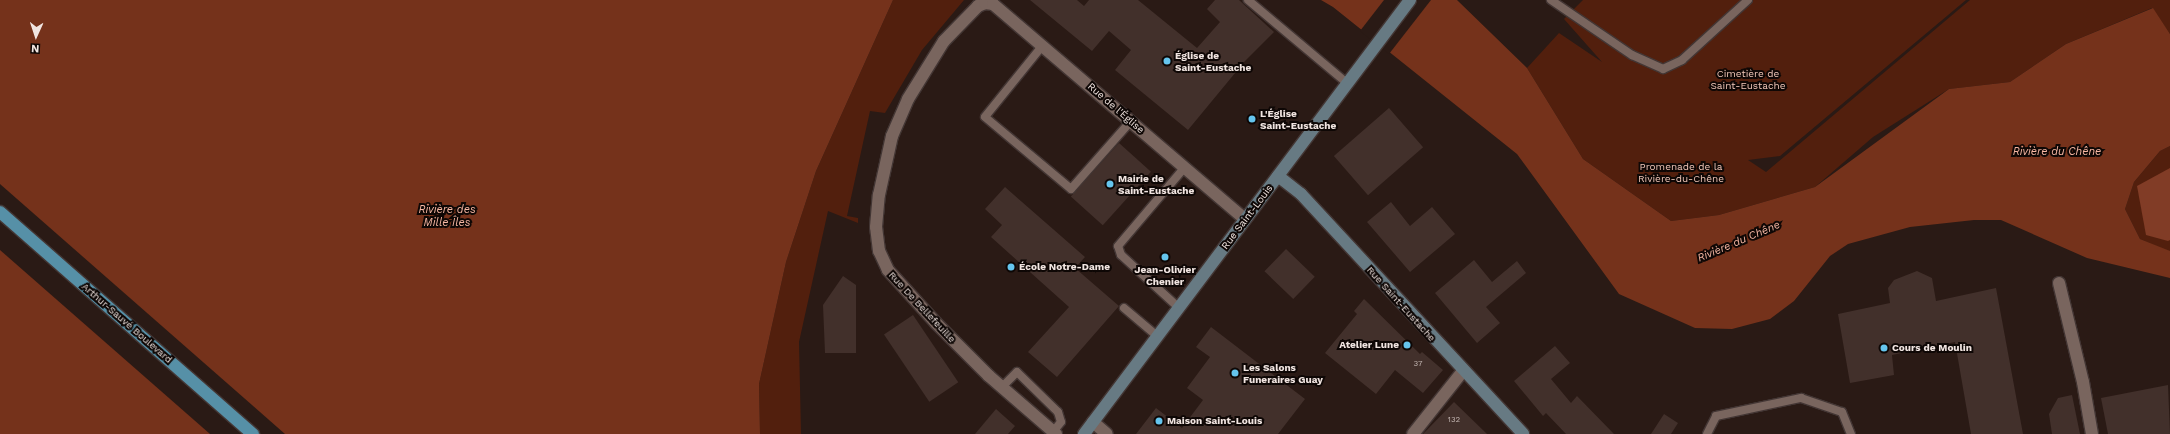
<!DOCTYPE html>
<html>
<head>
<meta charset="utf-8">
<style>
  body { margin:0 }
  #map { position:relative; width:2170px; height:434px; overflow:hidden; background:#2a1a15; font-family:"Work Sans",sans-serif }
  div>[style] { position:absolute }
  .green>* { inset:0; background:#521f0d }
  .forest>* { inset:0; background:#813c26 }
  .water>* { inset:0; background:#75321b }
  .pier>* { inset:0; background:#2a1a15 }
  .building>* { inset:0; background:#42302b; transform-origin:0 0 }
  .roads { filter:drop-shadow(1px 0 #433634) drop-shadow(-1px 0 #433634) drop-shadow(0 1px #433634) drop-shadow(0 -1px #433634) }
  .lane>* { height:8px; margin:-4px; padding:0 4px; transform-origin:4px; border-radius:4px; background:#79655e }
  .street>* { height:12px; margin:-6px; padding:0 6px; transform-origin:6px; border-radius:6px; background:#79655e }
  .secondary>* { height:12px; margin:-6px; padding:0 6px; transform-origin:6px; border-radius:6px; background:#677a83 }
  .primary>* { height:12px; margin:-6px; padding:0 6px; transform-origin:6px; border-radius:6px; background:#5690a7 }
  .dots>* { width:11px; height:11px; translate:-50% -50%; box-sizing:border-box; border:2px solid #0e0705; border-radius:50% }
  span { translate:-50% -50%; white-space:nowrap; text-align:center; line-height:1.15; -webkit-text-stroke:4px #0e0705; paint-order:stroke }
  .number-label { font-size:8px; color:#c5b8b4 }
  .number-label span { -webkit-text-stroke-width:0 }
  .poi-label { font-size:10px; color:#f1e5e1; font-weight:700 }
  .left { translate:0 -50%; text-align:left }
  .right { translate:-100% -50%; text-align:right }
  .park-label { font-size:10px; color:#f1c7b9 }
  .street-label { font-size:10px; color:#f1e5e1 }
  .water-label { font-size:11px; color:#f6b7a3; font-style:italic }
  .north { position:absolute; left:16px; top:16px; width:40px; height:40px; -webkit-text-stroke:3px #0e0705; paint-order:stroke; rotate:183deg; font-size:11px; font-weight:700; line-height:16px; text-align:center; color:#f1e5e1 }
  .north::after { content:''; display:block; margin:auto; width:14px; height:18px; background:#f1e5e1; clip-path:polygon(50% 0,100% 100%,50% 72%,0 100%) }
</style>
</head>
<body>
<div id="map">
  <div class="green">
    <i style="clip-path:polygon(893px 0,964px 0,922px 50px,885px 113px,870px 111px,847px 216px,858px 218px,858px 223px,828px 211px,799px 342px,801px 434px,760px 434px,759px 384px,786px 262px,816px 171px)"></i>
    <i style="clip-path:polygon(1583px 0,1966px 0,1780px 156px,1748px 160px,1766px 172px,1970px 0,2170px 0,2170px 34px,2152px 8px,2066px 44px,2010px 82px,1949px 89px,1873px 137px,1815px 187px,1719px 215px,1671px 221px,1583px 159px,1527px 68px,1559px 33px,1602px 62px,1564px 19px)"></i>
    <i style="clip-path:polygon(2170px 146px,2170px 251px,2168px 251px,2140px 239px,2125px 209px,2134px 182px,2160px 151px)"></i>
  </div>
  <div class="forest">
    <i style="clip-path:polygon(2170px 168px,2170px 240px,2168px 241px,2146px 235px,2137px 186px)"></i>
  </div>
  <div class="water">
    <i style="clip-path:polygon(0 0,893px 0,816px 171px,786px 262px,759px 384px,760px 434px,0 434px)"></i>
    <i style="clip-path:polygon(1321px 0,1457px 0,1527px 68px,1583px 159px,1671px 221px,1719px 215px,1815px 187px,1949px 89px,2010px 82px,2066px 44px,2153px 8px,2170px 34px,2170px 146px,2160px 151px,2134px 182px,2125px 209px,2140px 239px,2170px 251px,2170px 278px,2087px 258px,2001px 220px,1974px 220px,1910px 227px,1848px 244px,1830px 256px,1794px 301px,1770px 319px,1732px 329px,1695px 328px,1619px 294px,1517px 154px,1333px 7px)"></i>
  </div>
  <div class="pier">
    <i style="clip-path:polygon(1384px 0,1431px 0,1389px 54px,1360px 31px)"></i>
    <i style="clip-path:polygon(0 184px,285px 434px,210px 434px,0 250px)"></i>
  </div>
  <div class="building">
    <i style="clip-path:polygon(1030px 0,1077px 0,1084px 6px,1089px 0,1138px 0,1197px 48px,1220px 22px,1207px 9px,1215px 0,1239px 0,1274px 32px,1245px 61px,1188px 130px,1115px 70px,1131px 50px,1109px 31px,1092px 51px)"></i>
    <i style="left:1389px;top:108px;width:52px;height:73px;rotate:49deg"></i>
    <i style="left:1119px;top:143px;width:43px;height:72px;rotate:42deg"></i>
    <i style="clip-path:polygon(1005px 187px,1085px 257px,1075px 268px,1119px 306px,1057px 377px,1028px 352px,1069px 307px,991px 237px,1002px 225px,985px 209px)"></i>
    <i style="clip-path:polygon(1391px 202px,1410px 226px,1432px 207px,1455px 234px,1410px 272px,1367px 222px)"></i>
    <i style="left:1286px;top:249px;width:40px;height:31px;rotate:44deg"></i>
    <i style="clip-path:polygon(1474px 260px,1492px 282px,1517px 261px,1526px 273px,1486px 307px,1500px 323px,1477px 343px,1435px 293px)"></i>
    <i style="clip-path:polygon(1917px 271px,1932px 278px,1936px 301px,1996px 288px,2023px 434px,1971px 434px,1955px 342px,1892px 355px,1894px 375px,1850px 383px,1838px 314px,1890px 303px,1888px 288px,1894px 280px)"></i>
    <i style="clip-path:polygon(843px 276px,856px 285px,856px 353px,825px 353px,823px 305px)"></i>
    <i style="clip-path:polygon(1364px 299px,1420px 354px,1422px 352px,1443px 370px,1423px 393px,1395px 370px,1376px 394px,1325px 353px,1357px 314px,1354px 311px)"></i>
    <i style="left:913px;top:315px;width:81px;height:35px;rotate:56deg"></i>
    <i style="clip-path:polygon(1211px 327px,1305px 399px,1278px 434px,1136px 434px,1156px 408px,1182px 428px,1203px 400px,1187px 388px,1210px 357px,1196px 347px)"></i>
    <i style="clip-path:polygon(1555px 346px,1570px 363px,1551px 379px,1571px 403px,1577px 396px,1614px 434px,1566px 434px,1546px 413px,1543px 416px,1514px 381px)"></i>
    <i style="clip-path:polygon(2168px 385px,2170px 434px,2108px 434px,2101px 398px)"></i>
    <i style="clip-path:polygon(2072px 395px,2080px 434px,2052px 434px,2049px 414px,2058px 398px)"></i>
    <i style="clip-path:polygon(1454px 402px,1487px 434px,1423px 434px)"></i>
    <i style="clip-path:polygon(996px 409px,1015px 426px,1008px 434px,975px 434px)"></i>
    <i style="clip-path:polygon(1664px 414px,1678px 423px,1671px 434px,1651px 434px)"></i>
  </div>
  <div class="roads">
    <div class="lane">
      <i style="left:1248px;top:0;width:129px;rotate:40deg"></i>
      <i style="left:1551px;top:0;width:98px;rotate:34.2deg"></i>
      <i style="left:1632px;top:55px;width:34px;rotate:24deg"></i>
      <i style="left:1663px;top:69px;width:21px;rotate:-25deg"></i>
      <i style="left:1682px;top:60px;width:89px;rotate:-42.3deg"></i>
      <i style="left:1043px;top:45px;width:92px;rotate:128.9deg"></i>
      <i style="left:985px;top:117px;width:112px;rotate:39.9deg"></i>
      <i style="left:1071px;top:189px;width:91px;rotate:-48.6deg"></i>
      <i style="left:1178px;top:307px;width:77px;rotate:-137.6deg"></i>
      <i style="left:1121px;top:255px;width:9px;rotate:-108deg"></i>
      <i style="left:1118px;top:246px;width:104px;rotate:-49.7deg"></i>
      <i style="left:1124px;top:308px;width:42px;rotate:40.2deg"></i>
      <i style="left:1002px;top:387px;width:21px;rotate:-45deg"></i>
      <i style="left:1017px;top:372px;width:57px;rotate:44.3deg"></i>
      <i style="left:1058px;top:412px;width:10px;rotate:73deg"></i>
      <i style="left:1061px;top:422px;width:13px;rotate:129deg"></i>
      <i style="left:1707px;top:434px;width:20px;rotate:-63deg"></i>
      <i style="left:1716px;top:416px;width:87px;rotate:-12deg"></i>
      <i style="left:1801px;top:398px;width:43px;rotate:18.9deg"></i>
      <i style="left:1842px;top:412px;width:24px;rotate:68deg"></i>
    </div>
    <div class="street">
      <i style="left:2059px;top:283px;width:102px;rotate:76.4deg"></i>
      <i style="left:2083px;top:382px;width:53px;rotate:80.2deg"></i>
      <i style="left:1093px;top:422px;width:18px;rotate:41deg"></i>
      <i style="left:1056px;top:434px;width:89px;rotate:-139.1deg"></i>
      <i style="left:989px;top:376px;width:75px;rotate:-135deg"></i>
      <i style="left:936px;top:323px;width:72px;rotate:-132.2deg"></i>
      <i style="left:888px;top:270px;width:21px;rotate:-115deg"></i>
      <i style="left:879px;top:251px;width:24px;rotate:-97deg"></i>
      <i style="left:876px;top:227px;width:32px;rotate:-85deg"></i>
      <i style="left:879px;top:195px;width:60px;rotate:-77.6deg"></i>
      <i style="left:892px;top:136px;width:40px;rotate:-66.6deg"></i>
      <i style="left:908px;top:99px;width:68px;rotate:-58.2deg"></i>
      <i style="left:944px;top:41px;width:49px;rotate:-45.8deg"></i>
      <i style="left:978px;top:6px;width:8px;rotate:-23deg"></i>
      <i style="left:985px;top:3px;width:8px;rotate:7deg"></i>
      <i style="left:993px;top:4px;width:331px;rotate:40.5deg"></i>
      <i style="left:1413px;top:434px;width:80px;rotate:-51.6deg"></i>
    </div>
    <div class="secondary">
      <i style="left:1278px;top:176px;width:29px;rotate:38deg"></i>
      <i style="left:1301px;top:194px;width:327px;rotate:47.2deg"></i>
      <i style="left:1084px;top:434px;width:543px;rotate:-53.09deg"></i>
    </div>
    <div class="primary">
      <i style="left:0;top:212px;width:337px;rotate:41.3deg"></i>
    </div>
  </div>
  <div class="dots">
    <i style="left:1167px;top:61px;background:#65c5ee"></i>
    <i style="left:1252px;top:119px;background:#65c5ee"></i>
    <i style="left:1110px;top:184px;background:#65c5ee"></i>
    <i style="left:1165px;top:257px;background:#65c5ee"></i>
    <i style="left:1011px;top:267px;background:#65c5ee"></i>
    <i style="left:1407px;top:345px;background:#65c5ee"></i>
    <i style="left:1884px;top:348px;background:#65c5ee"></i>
    <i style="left:1235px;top:373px;background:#65c5ee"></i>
    <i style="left:1159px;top:421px;background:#65c5ee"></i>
  </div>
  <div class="number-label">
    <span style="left:1418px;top:364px">37</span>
    <span style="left:1454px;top:420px">132</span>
  </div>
  <div class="poi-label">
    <span class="left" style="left:1175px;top:61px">Église de<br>Saint-Eustache</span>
    <span class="left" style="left:1260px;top:119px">L'Église<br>Saint-Eustache</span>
    <span class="left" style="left:1118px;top:184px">Mairie de<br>Saint-Eustache</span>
    <span class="left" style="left:1019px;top:267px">École Notre-Dame</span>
    <span style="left:1165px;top:275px">Jean-Olivier<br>Chenier</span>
    <span class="right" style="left:1399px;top:345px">Atelier Lune</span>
    <span class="left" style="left:1892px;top:348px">Cours de Moulin</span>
    <span class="left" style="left:1243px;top:373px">Les Salons<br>Funeraires Guay</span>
    <span class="left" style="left:1167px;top:421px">Maison Saint-Louis</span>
  </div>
  <div class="park-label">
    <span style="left:1748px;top:79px">Cimetière de<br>Saint-Eustache</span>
    <span style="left:1681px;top:172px">Promenade de la<br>Rivière-du-Chêne</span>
  </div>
  <div class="street-label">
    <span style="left:1116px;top:108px;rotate:41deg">Rue de l'Église</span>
    <span style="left:1247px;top:217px;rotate:-53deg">Rue Saint-Louis</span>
    <span style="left:1401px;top:304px;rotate:48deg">Rue Saint-Eustache</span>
    <span style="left:922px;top:307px;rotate:47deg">Rue De Bellefeuille</span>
    <span style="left:127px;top:323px;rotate:41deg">Arthur-Sauvé Boulevard</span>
  </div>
  <div class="water-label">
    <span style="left:2057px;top:152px">Rivière du Chêne</span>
    <span style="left:447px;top:217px">Rivière des<br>Mille Îles</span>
    <span style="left:1739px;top:242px;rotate:-23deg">Rivière du Chêne</span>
  </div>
  <div class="north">N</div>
</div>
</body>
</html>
